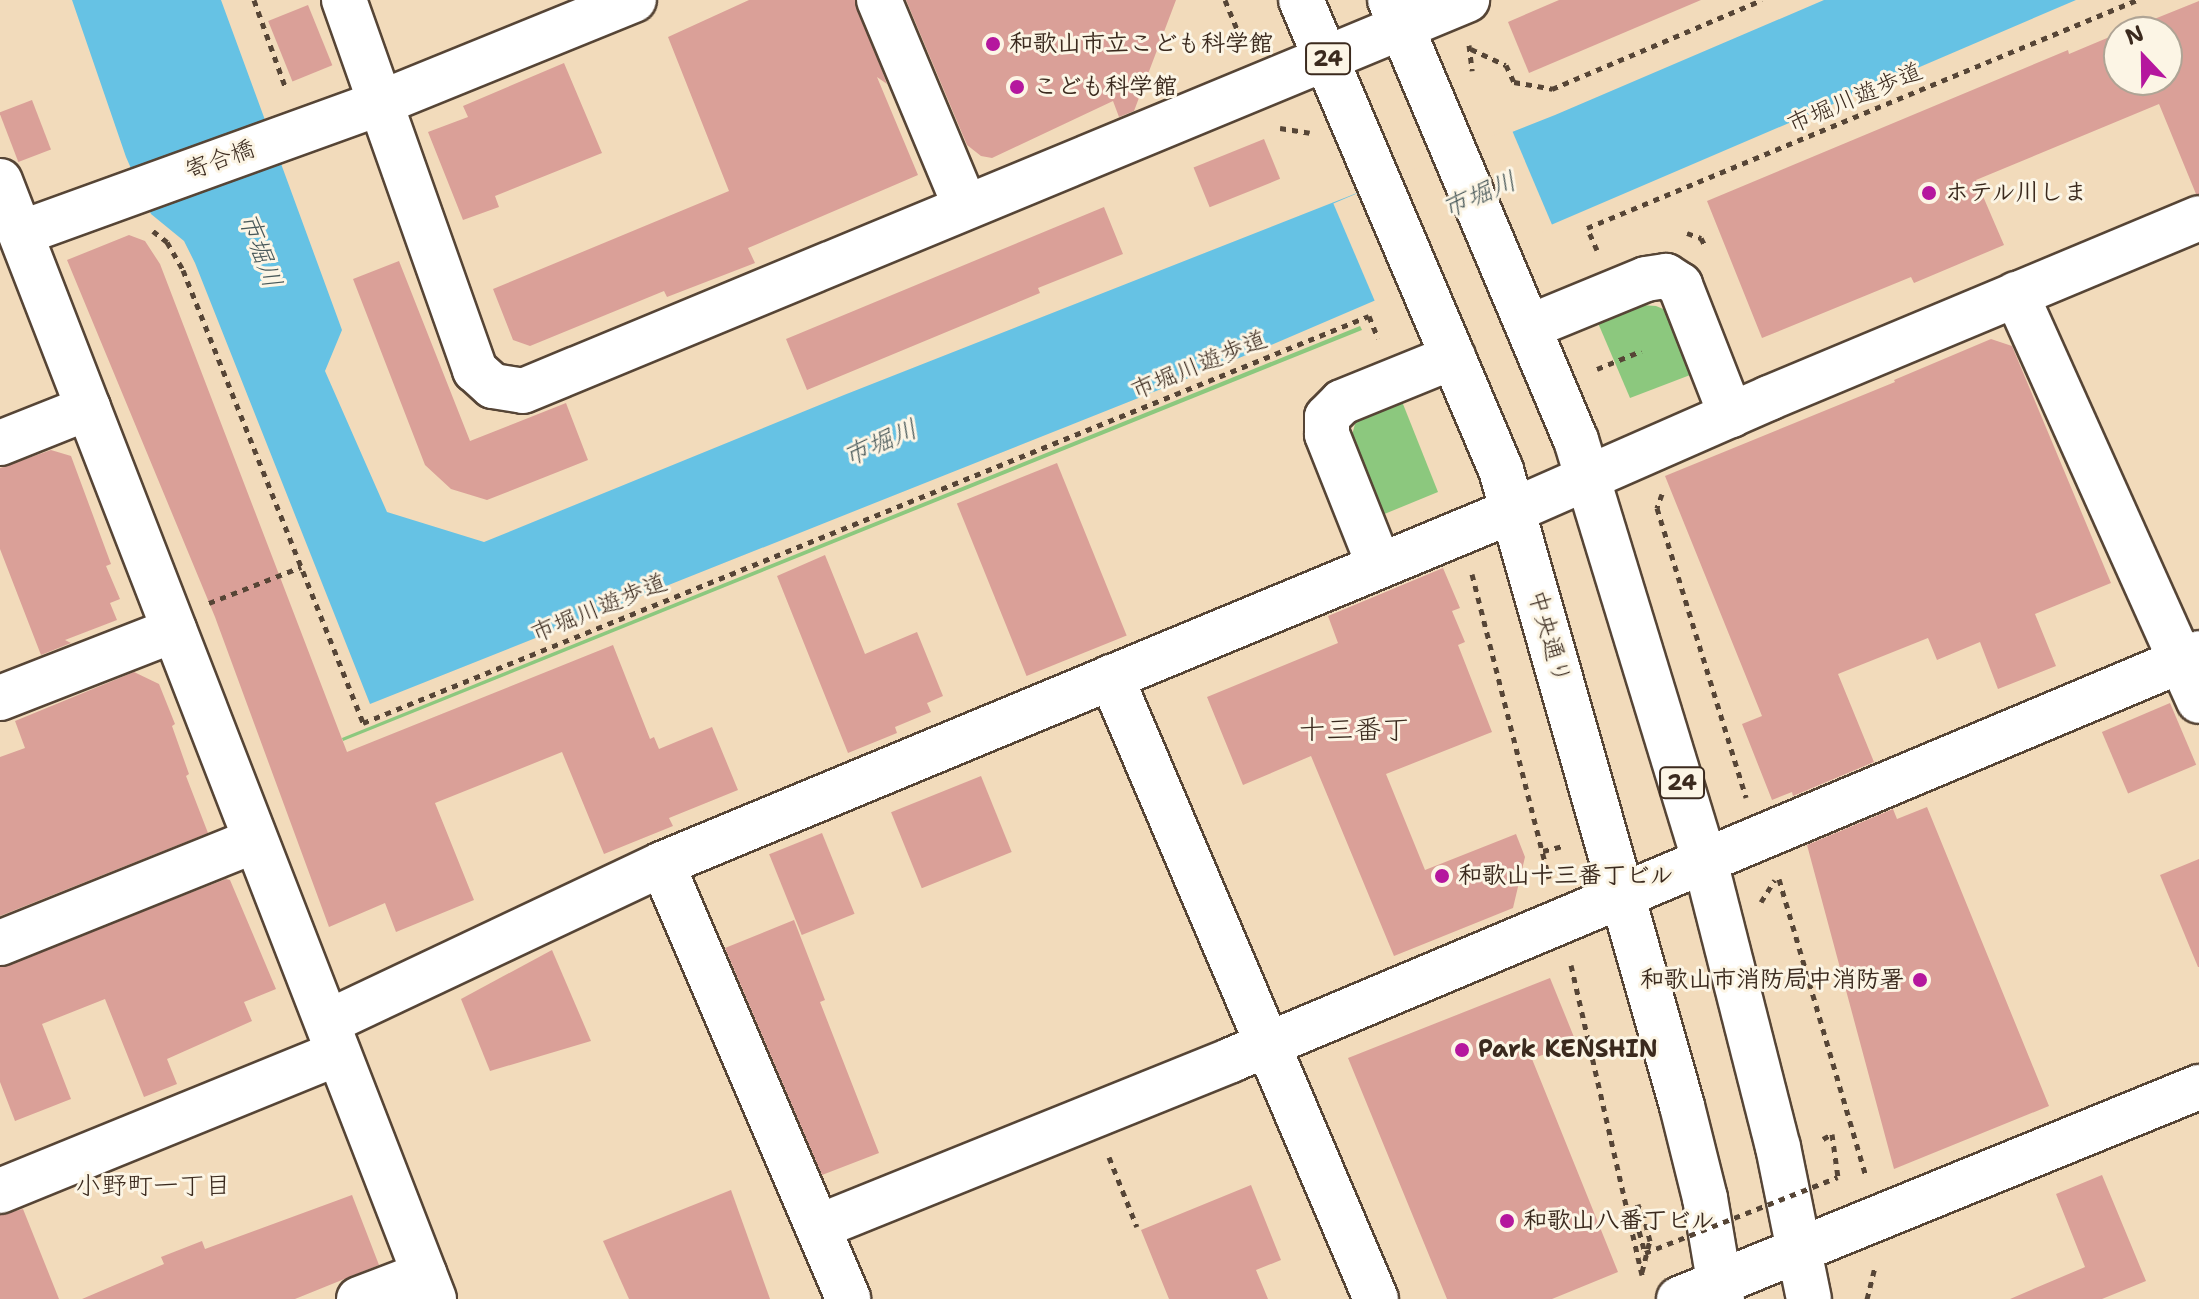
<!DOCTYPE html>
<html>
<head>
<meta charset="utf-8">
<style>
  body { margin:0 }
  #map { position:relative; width:2199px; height:1299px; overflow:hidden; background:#f2dbbb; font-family:"Shantell Sans","Klee One",sans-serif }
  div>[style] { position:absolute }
  .green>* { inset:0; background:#8cc87e }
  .water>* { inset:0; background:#66c2e4 }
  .pier>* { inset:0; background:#f2dbbb; transform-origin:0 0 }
  .building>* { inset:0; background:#daa098; transform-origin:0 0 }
  .path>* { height:5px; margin-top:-2.5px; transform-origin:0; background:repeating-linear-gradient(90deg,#564536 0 6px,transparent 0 12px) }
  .roads { filter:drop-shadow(2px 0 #564536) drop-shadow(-2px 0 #564536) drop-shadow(0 2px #564536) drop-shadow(0 -2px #564536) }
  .minor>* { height:44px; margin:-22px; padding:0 22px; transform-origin:22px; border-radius:22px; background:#fff }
  .highway>* { height:44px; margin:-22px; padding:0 22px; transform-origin:22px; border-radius:22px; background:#fff }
  .path-bridge>* { height:5px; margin-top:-2.5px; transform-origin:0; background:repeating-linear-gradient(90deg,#564536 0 6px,transparent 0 12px) }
  .dots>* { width:22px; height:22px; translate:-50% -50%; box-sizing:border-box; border:4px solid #fcf5e5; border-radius:50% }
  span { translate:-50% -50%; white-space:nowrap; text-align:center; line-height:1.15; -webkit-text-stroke:6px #fcf5e5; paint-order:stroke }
  .shield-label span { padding:2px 6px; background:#fcf5e5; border:2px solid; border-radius:6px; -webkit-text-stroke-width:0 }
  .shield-label { font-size:22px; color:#3b2a1e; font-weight:700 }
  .poi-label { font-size:24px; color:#3b2a1e; font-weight:700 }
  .left { translate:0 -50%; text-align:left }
  .right { translate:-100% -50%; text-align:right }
  .street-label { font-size:24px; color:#3b2a1e }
  .water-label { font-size:26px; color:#485859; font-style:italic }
  .neighbourhood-label { font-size:26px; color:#3b2a1e }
  .quarter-label { font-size:28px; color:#3b2a1e }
  .north { position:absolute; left:2103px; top:16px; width:80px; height:80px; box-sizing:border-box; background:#fcf5e5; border:2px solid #afa495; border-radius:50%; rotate:338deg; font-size:22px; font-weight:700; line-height:32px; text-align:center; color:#3b2a1e }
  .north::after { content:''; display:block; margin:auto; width:28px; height:36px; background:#b5179e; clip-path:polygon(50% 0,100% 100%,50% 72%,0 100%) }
</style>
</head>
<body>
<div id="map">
  <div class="green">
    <i style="clip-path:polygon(1641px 305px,1656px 306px,1673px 313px,1698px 372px,1630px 398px,1598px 323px)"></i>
    <i style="clip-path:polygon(1360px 326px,1362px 330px,343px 741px,342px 738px)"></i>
    <i style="clip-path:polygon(1401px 399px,1438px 492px,1382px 515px,1351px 439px,1355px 424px,1366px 413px)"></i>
  </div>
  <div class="water">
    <i style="clip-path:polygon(72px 0,221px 0,342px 330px,325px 371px,387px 512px,484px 542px,844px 395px,1555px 115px,1824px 0,2076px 0,1264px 348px,370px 704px,195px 263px,184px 241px,151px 214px,126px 157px)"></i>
  </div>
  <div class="pier">
    <i style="left:1511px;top:128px;width:108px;height:193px;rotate:67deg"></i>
  </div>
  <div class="building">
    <i style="clip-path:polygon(749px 0,855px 0,887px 84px,877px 77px,918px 175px,748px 248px,755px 263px,667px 297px,664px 291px,530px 346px,513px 340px,493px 289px,729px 191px,668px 37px)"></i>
    <i style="clip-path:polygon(906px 0,1176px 0,1134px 111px,1119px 117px,1113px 101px,992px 158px,981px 156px,967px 145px)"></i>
    <i style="clip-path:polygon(1559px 0,1701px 0,1529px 73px,1508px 22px)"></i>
    <i style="clip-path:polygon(2199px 1px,2199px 194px,2196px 194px,2159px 104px,1976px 180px,2004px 245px,1914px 283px,1911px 277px,1762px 338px,1707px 201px,2068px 50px,2069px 54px,2119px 33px,2119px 80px,2167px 80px,2167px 32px,2122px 32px)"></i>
    <i style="left:308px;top:5px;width:65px;height:43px;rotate:68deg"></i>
    <i style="clip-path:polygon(564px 63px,602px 153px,495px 196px,499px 207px,463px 220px,428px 132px,468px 117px,463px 106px)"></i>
    <i style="left:32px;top:100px;width:53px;height:35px;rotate:69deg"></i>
    <i style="left:1264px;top:139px;width:43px;height:76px;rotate:68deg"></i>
    <i style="clip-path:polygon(1104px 207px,1123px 254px,1038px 288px,1040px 293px,807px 390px,786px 339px)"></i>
    <i style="clip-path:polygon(129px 235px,145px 241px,160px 264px,347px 752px,613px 645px,650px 739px,654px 737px,659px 749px,712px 727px,738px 790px,669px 818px,673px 826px,604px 854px,562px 752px,435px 803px,474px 900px,396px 932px,385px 903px,329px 927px,215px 617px,67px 260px)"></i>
    <i style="clip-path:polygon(399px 261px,470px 441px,566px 403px,588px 460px,487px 500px,451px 489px,425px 465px,353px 279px)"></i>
    <i style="clip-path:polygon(1991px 339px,2012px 346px,2111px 583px,2035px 614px,2056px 666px,1998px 689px,1980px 642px,1937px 660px,1928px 638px,1838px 674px,1874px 762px,1793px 796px,1792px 792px,1772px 800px,1742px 724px,1762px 716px,1665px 476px,1895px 382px,1894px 380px)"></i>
    <i style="clip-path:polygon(51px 450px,71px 456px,111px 564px,106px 566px,120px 599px,110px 603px,117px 620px,65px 640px,71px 643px,41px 655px,0 549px,0 468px)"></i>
    <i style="left:1057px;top:463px;width:186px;height:108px;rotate:68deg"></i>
    <i style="clip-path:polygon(825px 555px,865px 654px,917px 632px,943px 696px,927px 703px,931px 712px,895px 727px,897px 733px,848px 753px,777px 576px)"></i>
    <i style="clip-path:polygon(1443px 568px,1460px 608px,1452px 611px,1465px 642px,1458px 645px,1492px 732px,1386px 774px,1425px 870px,1516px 834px,1525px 857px,1513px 908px,1394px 956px,1311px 756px,1243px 785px,1207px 697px,1338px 643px,1328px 616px)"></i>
    <i style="clip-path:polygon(134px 672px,159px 684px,175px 724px,172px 726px,189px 774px,186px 776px,208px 833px,0 916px,0 757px,25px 748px,15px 721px)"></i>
    <i style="left:2170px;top:703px;width:67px;height:74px;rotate:67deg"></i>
    <i style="left:981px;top:776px;width:82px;height:97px;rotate:68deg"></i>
    <i style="clip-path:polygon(1927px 807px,2049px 1106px,1894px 1169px,1807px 845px,1893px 809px,1897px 819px)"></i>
    <i style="left:822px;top:833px;width:87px;height:57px;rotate:68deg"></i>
    <i style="clip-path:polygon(2199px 859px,2199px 967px,2198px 967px,2160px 875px)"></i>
    <i style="clip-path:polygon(226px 879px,230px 880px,276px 989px,244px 1002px,252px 1021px,167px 1059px,177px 1084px,144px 1097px,105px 999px,42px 1024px,71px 1099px,15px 1121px,0 1082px,0 967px)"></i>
    <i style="clip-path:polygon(794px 920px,825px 1000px,820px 1002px,879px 1153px,822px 1175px,725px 948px)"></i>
    <i style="clip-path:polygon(552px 950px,591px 1041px,490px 1071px,461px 999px)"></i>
    <i style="clip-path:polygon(1550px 978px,1576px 1042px,1532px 1059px,1618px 1272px,1552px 1299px,1447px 1299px,1348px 1058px)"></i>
    <i style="clip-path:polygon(2102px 1175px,2146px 1281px,2102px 1299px,2010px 1299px,2085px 1267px,2056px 1194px)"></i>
    <i style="clip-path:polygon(1251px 1185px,1281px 1260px,1256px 1270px,1268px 1299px,1169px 1299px,1141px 1230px)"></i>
    <i style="clip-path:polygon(731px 1190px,770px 1299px,629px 1299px,603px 1241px)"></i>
    <i style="clip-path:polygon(352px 1195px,379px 1265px,295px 1299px,82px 1299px,164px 1264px,161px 1257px,202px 1241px,205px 1249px)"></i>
    <i style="clip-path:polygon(23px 1209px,59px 1299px,0 1299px,0 1215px)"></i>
  </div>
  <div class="path">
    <i style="left:254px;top:0;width:95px;rotate:70.2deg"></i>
    <i style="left:1225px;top:0;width:50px;rotate:67.6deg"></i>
    <i style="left:1469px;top:45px;width:26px;rotate:83deg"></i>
    <i style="left:1471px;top:49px;width:38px;rotate:25deg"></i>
    <i style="left:1506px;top:65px;width:19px;rotate:65deg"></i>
    <i style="left:1514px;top:82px;width:39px;rotate:10deg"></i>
    <i style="left:1552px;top:89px;width:228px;rotate:-23deg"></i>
    <i style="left:1280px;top:128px;width:30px;rotate:9deg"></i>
    <i style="left:153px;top:231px;width:18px;rotate:38deg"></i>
    <i style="left:167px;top:242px;width:32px;rotate:60deg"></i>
    <i style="left:183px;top:270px;width:487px;rotate:68.3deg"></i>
    <i style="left:363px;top:723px;width:1085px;rotate:-22.03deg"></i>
    <i style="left:1369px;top:316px;width:24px;rotate:68deg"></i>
    <i style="left:1687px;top:233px;width:15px;rotate:20deg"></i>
    <i style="left:1701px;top:238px;width:7px;rotate:63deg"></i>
    <i style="left:1597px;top:250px;width:24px;rotate:-114deg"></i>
    <i style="left:1587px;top:228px;width:595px;rotate:-22.52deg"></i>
    <i style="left:1597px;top:369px;width:48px;rotate:-22.2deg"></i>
    <i style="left:1662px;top:494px;width:15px;rotate:110deg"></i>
    <i style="left:1657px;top:508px;width:303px;rotate:72.9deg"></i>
    <i style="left:1472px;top:574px;width:314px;rotate:75.8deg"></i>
    <i style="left:209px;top:603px;width:99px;rotate:-21.4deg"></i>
    <i style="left:1543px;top:851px;width:21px;rotate:-14deg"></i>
    <i style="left:1779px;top:879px;width:310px;rotate:73.7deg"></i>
    <i style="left:1761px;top:902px;width:26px;rotate:-58deg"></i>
    <i style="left:1571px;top:965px;width:318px;rotate:77.1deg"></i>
    <i style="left:1823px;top:1139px;width:10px;rotate:-29deg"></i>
    <i style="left:1832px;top:1134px;width:43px;rotate:82.1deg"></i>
    <i style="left:1109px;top:1157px;width:75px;rotate:68.2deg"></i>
    <i style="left:1642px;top:1272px;width:32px;rotate:-76deg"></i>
    <i style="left:1650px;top:1241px;width:36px;rotate:-104deg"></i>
    <i style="left:1641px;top:1206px;width:8px;rotate:166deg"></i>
    <i style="left:1633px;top:1208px;width:47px;rotate:75.1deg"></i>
    <i style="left:1867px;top:1299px;width:32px;rotate:-76deg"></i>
  </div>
  <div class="roads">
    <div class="minor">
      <i style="left:344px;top:0;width:393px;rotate:70.5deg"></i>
      <i style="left:475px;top:370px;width:24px;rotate:42deg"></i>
      <i style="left:493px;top:386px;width:30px;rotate:9deg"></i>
      <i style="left:523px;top:391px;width:1022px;rotate:-22.5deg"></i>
      <i style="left:879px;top:0;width:223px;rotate:67.3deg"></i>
      <i style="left:0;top:181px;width:1199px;rotate:68.78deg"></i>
      <i style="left:21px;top:233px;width:382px;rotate:-19.9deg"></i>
      <i style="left:380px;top:103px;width:274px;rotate:-22.1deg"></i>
      <i style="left:2016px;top:294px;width:446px;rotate:65.8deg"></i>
      <i style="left:1529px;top:327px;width:126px;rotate:-22.3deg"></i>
      <i style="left:1646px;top:279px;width:20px;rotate:-9deg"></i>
      <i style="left:1666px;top:276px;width:17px;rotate:33deg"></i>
      <i style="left:1680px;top:285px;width:140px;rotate:68.6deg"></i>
      <i style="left:0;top:443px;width:95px;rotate:-21.7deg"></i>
      <i style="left:1379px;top:565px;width:141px;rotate:-111.7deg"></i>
      <i style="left:1327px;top:434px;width:17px;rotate:-90deg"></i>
      <i style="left:1327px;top:417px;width:21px;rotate:-45deg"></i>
      <i style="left:1342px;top:402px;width:120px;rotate:-22.1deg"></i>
      <i style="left:1111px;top:677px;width:676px;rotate:66.92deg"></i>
      <i style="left:0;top:698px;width:187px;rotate:-21.3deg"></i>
      <i style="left:662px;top:864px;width:473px;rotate:66.8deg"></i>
      <i style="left:0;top:943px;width:274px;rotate:-21.9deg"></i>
      <i style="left:328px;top:1022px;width:369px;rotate:-25.3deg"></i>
      <i style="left:662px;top:864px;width:920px;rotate:-22.55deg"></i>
      <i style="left:1512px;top:511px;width:281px;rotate:-23.7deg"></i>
      <i style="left:1769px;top:398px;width:466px;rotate:-22.7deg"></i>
      <i style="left:0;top:1191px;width:365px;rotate:-22.2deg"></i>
      <i style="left:818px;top:1227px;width:445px;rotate:-22deg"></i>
      <i style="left:1231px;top:1060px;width:1050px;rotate:-22.8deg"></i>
      <i style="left:359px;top:1299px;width:70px;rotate:-21deg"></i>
      <i style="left:1679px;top:1299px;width:562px;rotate:-22.18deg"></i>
    </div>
    <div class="highway">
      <i style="left:1301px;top:0;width:511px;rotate:66.95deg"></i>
      <i style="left:1501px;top:470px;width:661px;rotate:74.11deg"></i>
      <i style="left:1682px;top:1106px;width:95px;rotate:76deg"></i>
      <i style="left:1705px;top:1198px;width:102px;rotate:80.4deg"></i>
      <i style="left:1390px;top:0;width:478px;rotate:67.1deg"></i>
      <i style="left:1576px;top:440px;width:440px;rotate:73deg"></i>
      <i style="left:1705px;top:861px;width:295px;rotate:75.7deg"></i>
      <i style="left:1778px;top:1147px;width:155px;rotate:78.5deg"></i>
    </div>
  </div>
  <div class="path-bridge">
    <i style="left:1645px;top:1253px;width:207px;rotate:-21.5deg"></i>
  </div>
  <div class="dots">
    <i style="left:993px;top:44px;background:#b5179e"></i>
    <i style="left:1017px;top:87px;background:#b5179e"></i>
    <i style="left:1929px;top:193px;background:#b5179e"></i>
    <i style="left:1442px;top:876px;background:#b5179e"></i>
    <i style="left:1920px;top:980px;background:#b5179e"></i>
    <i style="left:1462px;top:1050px;background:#b5179e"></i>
    <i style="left:1507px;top:1221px;background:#b5179e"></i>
  </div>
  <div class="shield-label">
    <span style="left:1328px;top:59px">24</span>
    <span style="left:1682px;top:783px">24</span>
  </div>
  <div class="poi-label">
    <span class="left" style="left:1009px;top:44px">和歌山市立こども科学館</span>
    <span class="left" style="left:1033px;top:87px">こども科学館</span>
    <span class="left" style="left:1945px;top:193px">ホテル川しま</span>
    <span class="left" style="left:1458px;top:876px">和歌山十三番丁ビル</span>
    <span class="right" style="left:1904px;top:980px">和歌山市消防局中消防署</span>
    <span class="left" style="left:1478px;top:1050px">Park KENSHIN</span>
    <span class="left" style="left:1523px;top:1221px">和歌山八番丁ビル</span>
  </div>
  <div class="street-label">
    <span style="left:1855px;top:98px;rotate:-23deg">市堀川遊歩道</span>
    <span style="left:220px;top:160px;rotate:-20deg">寄合橋</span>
    <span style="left:1199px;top:365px;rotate:-22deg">市堀川遊歩道</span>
    <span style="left:599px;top:608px;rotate:-22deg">市堀川遊歩道</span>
    <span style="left:1549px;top:637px;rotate:74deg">中央通り</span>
  </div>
  <div class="water-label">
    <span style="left:1479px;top:194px;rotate:-23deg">市堀川</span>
    <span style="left:261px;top:250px;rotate:70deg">市堀川</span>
    <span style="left:880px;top:442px;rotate:-23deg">市堀川</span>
  </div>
  <div class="neighbourhood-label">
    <span style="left:153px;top:1185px">小野町一丁目</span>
  </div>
  <div class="quarter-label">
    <span style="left:1354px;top:729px">十三番丁</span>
  </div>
  <div class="north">N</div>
</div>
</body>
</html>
